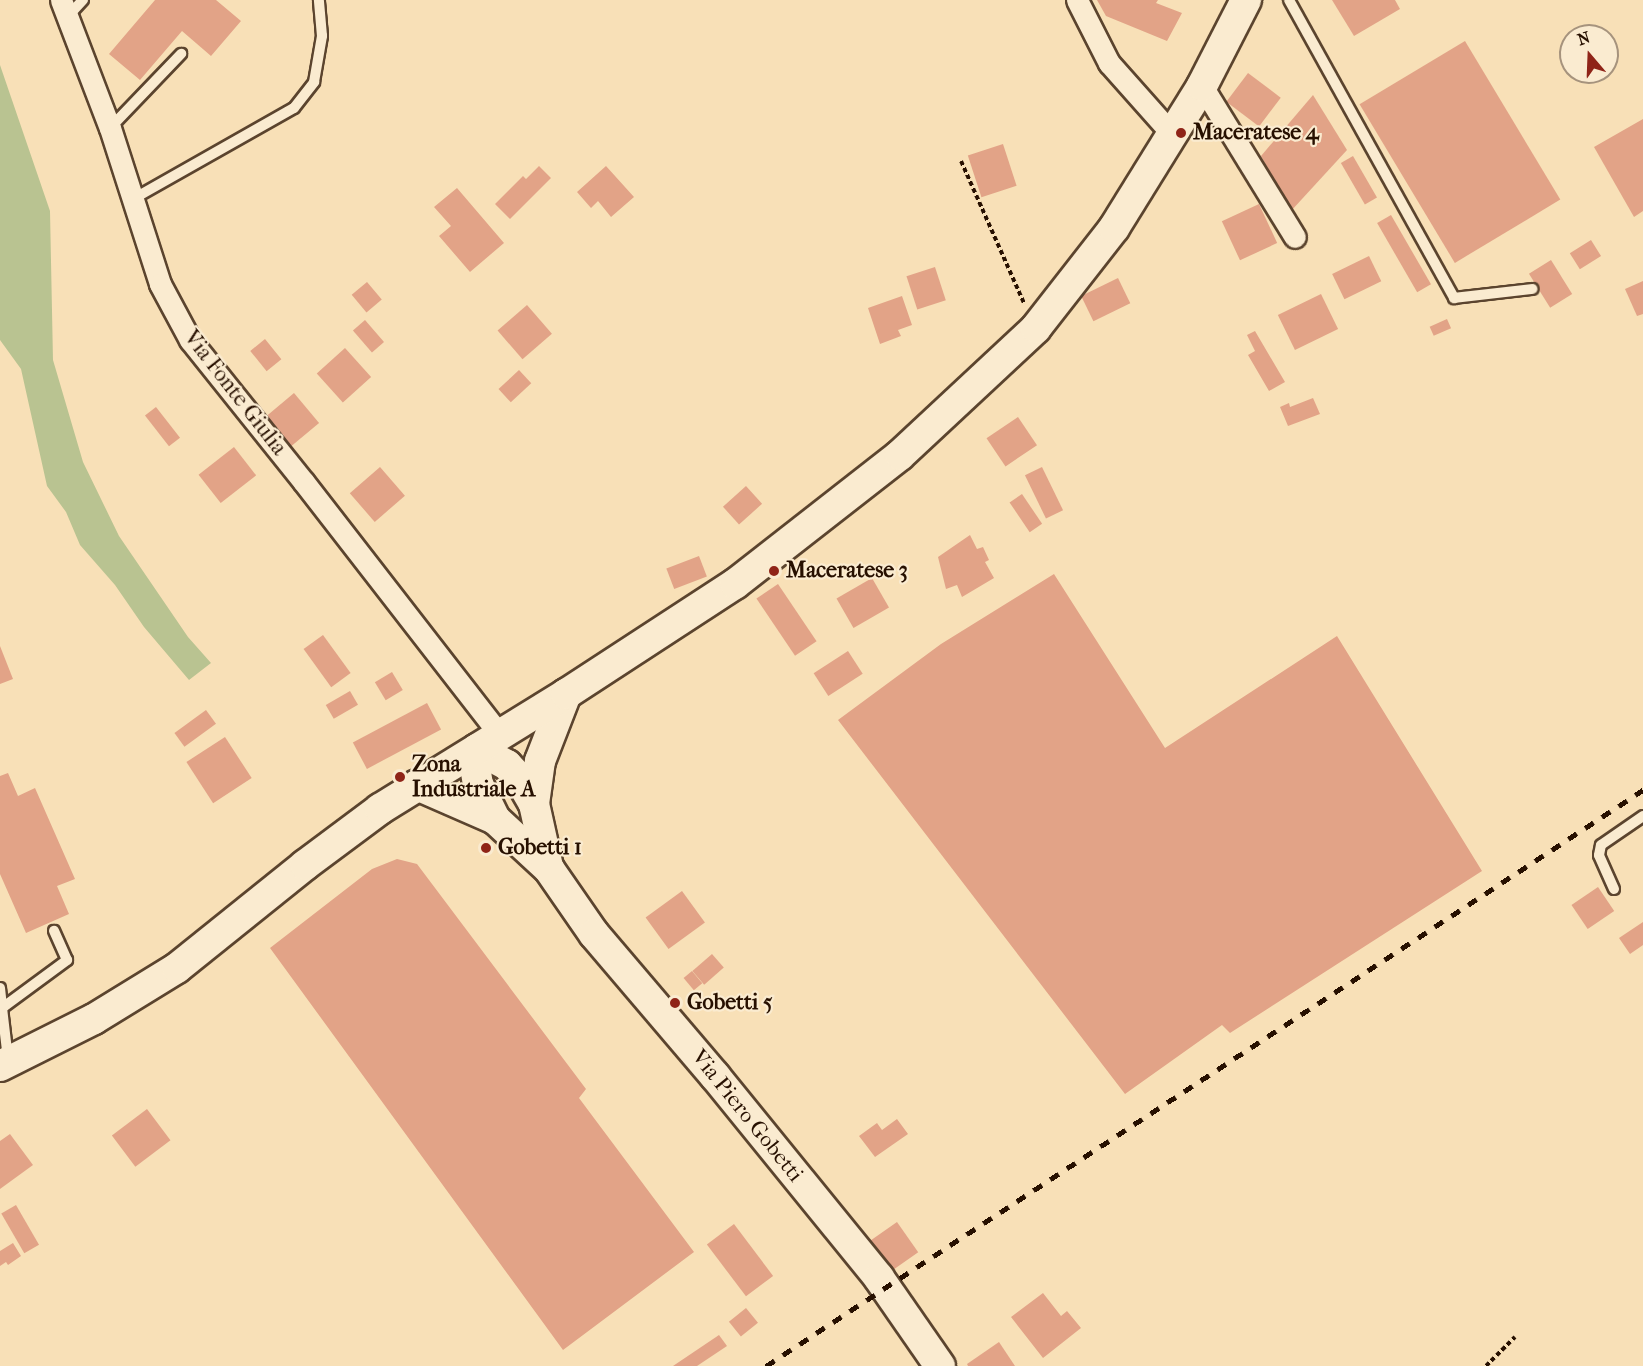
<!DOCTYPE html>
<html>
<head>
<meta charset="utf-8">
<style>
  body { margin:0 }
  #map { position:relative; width:1643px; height:1366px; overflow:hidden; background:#f8e0b7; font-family:"IM FELL French Canon",serif }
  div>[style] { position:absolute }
  .green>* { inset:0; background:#b9c391 }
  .building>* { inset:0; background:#e2a387; transform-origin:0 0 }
  .path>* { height:4px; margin-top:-2px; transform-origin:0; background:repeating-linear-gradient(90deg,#271000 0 4.5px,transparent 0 7.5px) }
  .roads { filter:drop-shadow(2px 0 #5b442e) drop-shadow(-2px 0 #5b442e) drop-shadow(0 2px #5b442e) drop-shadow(0 -2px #5b442e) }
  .lane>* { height:10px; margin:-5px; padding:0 5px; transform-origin:5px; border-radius:5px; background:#faebd0 }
  .street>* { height:21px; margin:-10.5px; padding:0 10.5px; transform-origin:10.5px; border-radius:10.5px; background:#faebd0 }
  .secondary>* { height:30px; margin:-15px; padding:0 15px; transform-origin:15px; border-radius:15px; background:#faebd0 }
  .rail>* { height:4.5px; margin-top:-2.25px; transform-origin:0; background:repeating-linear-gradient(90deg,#271000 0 10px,transparent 0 20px) }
  .dots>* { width:16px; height:16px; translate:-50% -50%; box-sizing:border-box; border:3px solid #faebd0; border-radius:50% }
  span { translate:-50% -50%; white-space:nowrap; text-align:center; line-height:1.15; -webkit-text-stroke:4.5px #faebd0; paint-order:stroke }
  .poi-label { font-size:22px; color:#271000; font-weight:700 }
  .left { translate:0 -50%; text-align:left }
  .street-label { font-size:22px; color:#271000 }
  .north { position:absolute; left:1559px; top:24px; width:60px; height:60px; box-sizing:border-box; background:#faebd0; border:2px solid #a6937d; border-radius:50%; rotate:341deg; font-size:16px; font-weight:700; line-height:24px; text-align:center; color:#271000 }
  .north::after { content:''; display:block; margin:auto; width:21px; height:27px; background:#8f2418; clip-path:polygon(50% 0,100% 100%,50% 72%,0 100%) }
</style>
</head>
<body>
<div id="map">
  <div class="green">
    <i style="clip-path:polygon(0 65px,50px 211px,53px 360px,83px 462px,119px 536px,188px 637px,211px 663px,189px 680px,144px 627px,115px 585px,80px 545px,66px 512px,47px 486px,21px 369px,0 340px)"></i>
  </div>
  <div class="building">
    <i style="clip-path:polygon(155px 0,216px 0,241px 21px,211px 56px,182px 31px,140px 80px,109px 54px)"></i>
    <i style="clip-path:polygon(1097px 0,1158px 0,1156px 3px,1182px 13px,1167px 41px,1106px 16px)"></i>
    <i style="clip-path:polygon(1332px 0,1395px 0,1400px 9px,1354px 36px)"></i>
    <i style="left:1465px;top:41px;width:185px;height:123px;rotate:59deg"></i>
    <i style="left:1248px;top:73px;width:41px;height:36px;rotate:37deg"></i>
    <i style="clip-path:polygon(1313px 95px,1347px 150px,1291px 211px,1261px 156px)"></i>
    <i style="clip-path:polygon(1643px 119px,1643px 211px,1634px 217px,1594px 147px)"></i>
    <i style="left:1003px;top:144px;width:44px;height:37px;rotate:72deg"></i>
    <i style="left:1353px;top:156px;width:48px;height:14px;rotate:60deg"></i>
    <i style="clip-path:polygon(539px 166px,551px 178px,510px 219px,495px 204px,523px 176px,526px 179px)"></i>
    <i style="clip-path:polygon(606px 166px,634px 197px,611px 217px,598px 201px,591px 208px,577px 192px)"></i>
    <i style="clip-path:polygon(457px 188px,504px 243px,470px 272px,439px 236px,451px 226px,434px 207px)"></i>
    <i style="left:1259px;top:204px;width:43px;height:41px;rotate:65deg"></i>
    <i style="left:1391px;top:215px;width:80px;height:16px;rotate:60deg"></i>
    <i style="left:1591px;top:240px;width:19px;height:25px;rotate:58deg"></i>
    <i style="left:1369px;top:256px;width:28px;height:41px;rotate:64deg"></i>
    <i style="left:1551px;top:260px;width:40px;height:26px;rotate:58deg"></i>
    <i style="left:935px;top:267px;width:35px;height:30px;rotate:72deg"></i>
    <i style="left:1118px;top:278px;width:28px;height:41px;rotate:64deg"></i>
    <i style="clip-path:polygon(1643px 281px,1643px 314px,1637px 316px,1625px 289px)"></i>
    <i style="left:367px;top:282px;width:23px;height:20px;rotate:50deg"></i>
    <i style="left:1321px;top:294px;width:39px;height:48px;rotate:64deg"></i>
    <i style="clip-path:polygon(902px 296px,912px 325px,898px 330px,901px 336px,880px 344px,868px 308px)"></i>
    <i style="left:527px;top:305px;width:38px;height:39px;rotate:49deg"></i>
    <i style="left:1447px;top:319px;width:10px;height:19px;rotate:66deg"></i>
    <i style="left:365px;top:320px;width:29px;height:16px;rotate:49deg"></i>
    <i style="clip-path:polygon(1255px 331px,1285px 382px,1269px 391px,1248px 355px,1255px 351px,1247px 335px)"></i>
    <i style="left:265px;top:339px;width:26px;height:19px;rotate:51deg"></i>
    <i style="left:345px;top:348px;width:39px;height:38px;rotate:48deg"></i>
    <i style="left:519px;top:370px;width:18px;height:28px;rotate:47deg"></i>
    <i style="left:294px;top:393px;width:39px;height:40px;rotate:50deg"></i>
    <i style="clip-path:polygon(1313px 398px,1320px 414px,1288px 426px,1280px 407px,1289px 403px,1290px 407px)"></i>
    <i style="left:156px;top:407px;width:39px;height:14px;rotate:52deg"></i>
    <i style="left:1018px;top:417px;width:34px;height:38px;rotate:56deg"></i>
    <i style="left:234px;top:447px;width:36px;height:45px;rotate:52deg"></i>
    <i style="left:380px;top:467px;width:38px;height:40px;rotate:49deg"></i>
    <i style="left:1042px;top:467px;width:48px;height:19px;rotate:64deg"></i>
    <i style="left:746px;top:486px;width:24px;height:31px;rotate:48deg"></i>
    <i style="left:1022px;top:494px;width:36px;height:15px;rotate:56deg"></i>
    <i style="clip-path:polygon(970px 535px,977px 549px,983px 547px,989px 560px,985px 562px,994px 578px,962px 597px,957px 585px,946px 589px,938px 557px)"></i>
    <i style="left:699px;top:556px;width:22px;height:35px;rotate:69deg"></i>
    <i style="clip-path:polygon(1054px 574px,1165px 748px,1337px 636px,1482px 871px,1230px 1033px,1222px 1025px,1125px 1094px,838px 720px,941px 644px)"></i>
    <i style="left:872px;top:578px;width:34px;height:41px;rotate:60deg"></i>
    <i style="left:778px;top:584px;width:69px;height:26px;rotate:56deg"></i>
    <i style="left:323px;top:635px;width:47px;height:24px;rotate:54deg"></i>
    <i style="clip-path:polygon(0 646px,13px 679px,0 684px)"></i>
    <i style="left:848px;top:651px;width:27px;height:41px;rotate:57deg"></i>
    <i style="left:392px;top:672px;width:21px;height:20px;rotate:59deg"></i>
    <i style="left:350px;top:691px;width:16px;height:28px;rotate:60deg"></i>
    <i style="left:427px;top:703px;width:30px;height:84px;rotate:62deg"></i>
    <i style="left:206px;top:710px;width:17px;height:39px;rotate:54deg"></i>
    <i style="left:225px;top:737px;width:49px;height:46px;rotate:57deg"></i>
    <i style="clip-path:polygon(8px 773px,18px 796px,35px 788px,75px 879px,57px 886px,69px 914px,26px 933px,0 874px,0 776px)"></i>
    <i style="clip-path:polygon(397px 859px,417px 864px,586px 1089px,579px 1098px,694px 1252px,563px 1350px,270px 948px,372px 869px)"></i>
    <i style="left:1598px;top:887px;width:29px;height:32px;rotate:56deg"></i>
    <i style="left:682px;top:891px;width:39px;height:45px;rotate:54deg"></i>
    <i style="clip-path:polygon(1643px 922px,1643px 945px,1630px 954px,1619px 938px)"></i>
    <i style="left:712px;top:954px;width:18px;height:26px;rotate:49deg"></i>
    <i style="left:692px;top:971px;width:16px;height:11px;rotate:50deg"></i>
    <i style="left:147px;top:1109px;width:39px;height:44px;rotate:53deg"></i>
    <i style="clip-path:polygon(897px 1119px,908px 1134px,875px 1157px,859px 1136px,877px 1123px,882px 1130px)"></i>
    <i style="clip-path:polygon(10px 1134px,33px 1165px,0 1189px,0 1141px)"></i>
    <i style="left:16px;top:1205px;width:46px;height:17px;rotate:60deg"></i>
    <i style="left:897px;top:1222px;width:37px;height:34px;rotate:55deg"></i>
    <i style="left:734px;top:1224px;width:65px;height:34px;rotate:53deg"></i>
    <i style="clip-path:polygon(13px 1243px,21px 1256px,8px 1265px,6px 1262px,0 1266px,0 1251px)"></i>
    <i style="clip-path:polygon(1043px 1293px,1061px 1316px,1067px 1311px,1081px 1328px,1043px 1358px,1011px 1317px)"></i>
    <i style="left:746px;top:1308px;width:19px;height:22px;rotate:51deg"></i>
    <i style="clip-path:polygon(719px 1335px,727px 1346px,697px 1366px,673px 1366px)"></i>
    <i style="clip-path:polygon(999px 1342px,1015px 1366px,968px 1366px,967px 1364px)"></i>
  </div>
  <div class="path">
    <i style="left:961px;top:161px;width:155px;rotate:66.1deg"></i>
    <i style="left:1486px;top:1366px;width:41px;rotate:-45deg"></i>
  </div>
  <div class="roads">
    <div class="lane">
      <i style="left:1289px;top:0;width:341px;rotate:61deg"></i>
      <i style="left:1454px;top:298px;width:79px;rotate:-6.6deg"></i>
      <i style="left:68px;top:16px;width:22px;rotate:-47deg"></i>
      <i style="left:110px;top:128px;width:103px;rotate:-46.2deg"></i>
      <i style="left:133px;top:199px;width:185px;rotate:-29.5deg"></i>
      <i style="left:294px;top:108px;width:33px;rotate:-52deg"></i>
      <i style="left:314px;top:82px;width:47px;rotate:-80.1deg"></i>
      <i style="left:322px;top:36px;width:36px;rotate:-95deg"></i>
      <i style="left:1614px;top:889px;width:37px;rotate:-114deg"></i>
      <i style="left:1599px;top:855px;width:10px;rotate:-79deg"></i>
      <i style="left:1601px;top:845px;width:51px;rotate:-34.6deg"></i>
      <i style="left:0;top:988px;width:20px;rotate:84deg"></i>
      <i style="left:8px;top:1059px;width:51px;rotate:-96.7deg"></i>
      <i style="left:2px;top:1008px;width:81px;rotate:-36.4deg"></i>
      <i style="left:67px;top:960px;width:32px;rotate:-114deg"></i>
    </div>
    <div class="street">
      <i style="left:61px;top:0;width:137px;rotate:69.1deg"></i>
      <i style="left:110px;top:128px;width:164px;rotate:72.2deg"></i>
      <i style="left:160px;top:284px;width:64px;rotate:61.8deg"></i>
      <i style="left:190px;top:340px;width:181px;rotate:51.3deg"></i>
      <i style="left:303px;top:481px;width:321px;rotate:52.2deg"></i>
      <i style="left:1077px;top:0;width:71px;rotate:63.1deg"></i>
      <i style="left:1109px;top:63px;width:96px;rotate:48.4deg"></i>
      <i style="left:1202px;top:86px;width:177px;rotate:58.4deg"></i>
    </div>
    <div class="secondary">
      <i style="left:477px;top:749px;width:34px;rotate:28deg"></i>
      <i style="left:507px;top:765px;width:18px;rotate:47deg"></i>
      <i style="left:519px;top:778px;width:30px;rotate:60deg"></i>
      <i style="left:477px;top:749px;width:17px;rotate:97deg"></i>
      <i style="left:475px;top:766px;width:18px;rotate:81deg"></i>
      <i style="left:478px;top:784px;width:39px;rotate:64deg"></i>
      <i style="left:417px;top:785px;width:85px;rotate:23.6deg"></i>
      <i style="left:495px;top:819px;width:74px;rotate:42.8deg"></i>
      <i style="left:549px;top:869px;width:79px;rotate:55.3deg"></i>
      <i style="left:594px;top:934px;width:187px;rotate:49.6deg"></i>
      <i style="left:715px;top:1076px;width:260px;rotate:50.9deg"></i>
      <i style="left:879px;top:1278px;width:107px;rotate:55.3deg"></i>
      <i style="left:548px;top:867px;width:65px;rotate:-102.5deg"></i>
      <i style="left:534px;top:804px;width:43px;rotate:-82.1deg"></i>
      <i style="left:540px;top:761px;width:72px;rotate:-68.8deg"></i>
      <i style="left:0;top:1066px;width:105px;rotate:-26.6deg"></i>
      <i style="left:94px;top:1019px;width:97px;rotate:-31.6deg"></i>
      <i style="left:177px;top:968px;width:164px;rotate:-38.8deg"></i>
      <i style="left:305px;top:865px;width:94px;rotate:-36.7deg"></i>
      <i style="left:380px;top:809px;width:219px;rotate:-31.7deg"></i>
      <i style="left:566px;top:694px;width:202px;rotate:-33.1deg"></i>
      <i style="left:735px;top:584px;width:209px;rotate:-38deg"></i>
      <i style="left:900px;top:455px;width:186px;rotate:-43deg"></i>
      <i style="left:1036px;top:328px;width:127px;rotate:-52deg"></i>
      <i style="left:1114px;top:228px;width:167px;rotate:-58.2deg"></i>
      <i style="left:1202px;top:86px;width:97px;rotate:-62.9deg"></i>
    </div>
  </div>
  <div class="rail">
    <i style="left:766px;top:1366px;width:1049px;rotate:-33.3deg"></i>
  </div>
  <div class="dots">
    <i style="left:1181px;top:133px;background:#8f2418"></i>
    <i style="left:774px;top:571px;background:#8f2418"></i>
    <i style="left:400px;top:777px;background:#8f2418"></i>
    <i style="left:486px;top:848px;background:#8f2418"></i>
    <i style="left:675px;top:1003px;background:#8f2418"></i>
  </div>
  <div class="poi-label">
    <span class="left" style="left:1193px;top:133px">Maceratese 4</span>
    <span class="left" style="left:786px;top:571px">Maceratese 3</span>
    <span class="left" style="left:412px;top:777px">Zona<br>Industriale A</span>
    <span class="left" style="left:498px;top:848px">Gobetti 1</span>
    <span class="left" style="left:687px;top:1003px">Gobetti 5</span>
  </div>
  <div class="street-label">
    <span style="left:235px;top:393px;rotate:52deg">Via Fonte Giulia</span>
    <span style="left:747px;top:1116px;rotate:51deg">Via Piero Gobetti</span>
  </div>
  <div class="north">N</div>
</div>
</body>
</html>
